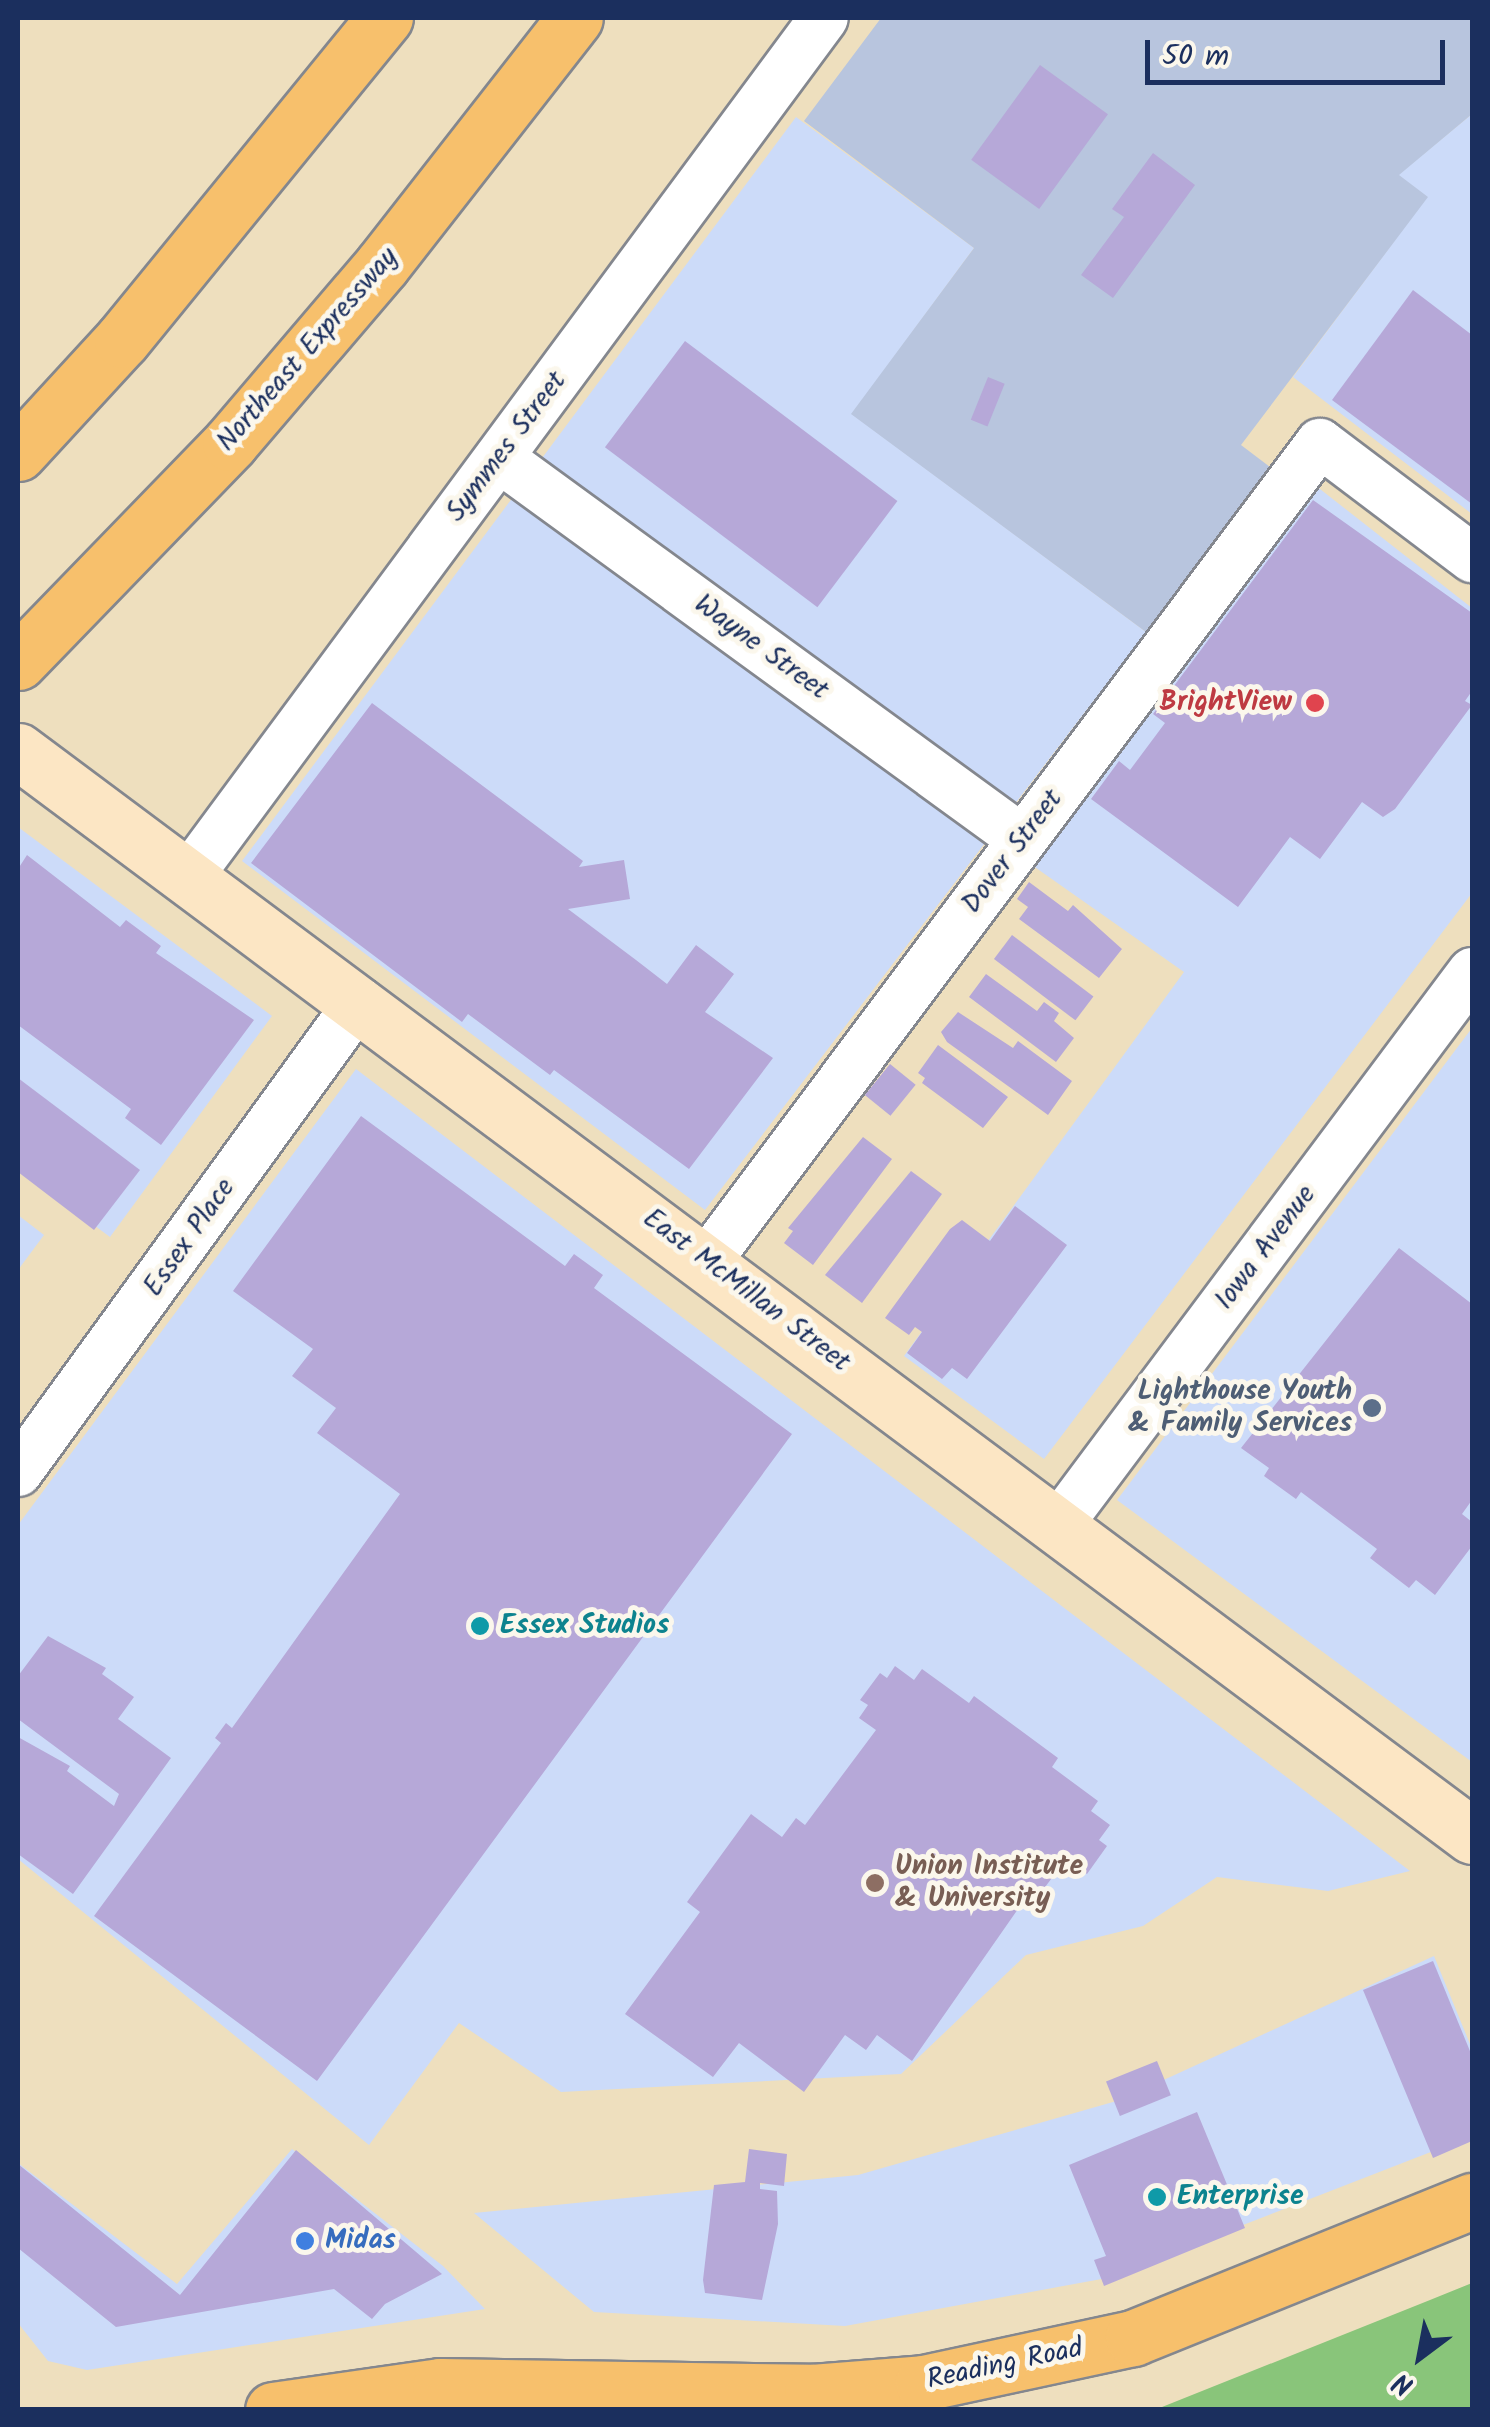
<!DOCTYPE html>
<html>
<head>
<meta charset="utf-8">
<style>
  body { margin:0 }
  #map { position:relative; width:1490px; height:2427px; overflow:hidden; background:#eedfbe; font-family:Kalam,sans-serif }
  div>[style] { position:absolute }
  .built>* { inset:0; background:#ccdbf9 }
  .industrial>* { inset:0; background:#b8c5de }
  .green>* { inset:0; background:#89c57a }
  .building>* { inset:0; background:#b6a8d8; transform-origin:0 0 }
  .roads { filter:drop-shadow(2px 0 #84878e) drop-shadow(-2px 0 #84878e) drop-shadow(0 2px #84878e) drop-shadow(0 -2px #84878e) }
  .street>* { height:48px; margin:-24px; padding:0 24px; transform-origin:24px; border-radius:24px; background:#fff }
  .secondary>* { height:55px; margin:-27.5px; padding:0 27.5px; transform-origin:27.5px; border-radius:27.5px; background:#fce6c4 }
  .primary>* { height:55px; margin:-27.5px; padding:0 27.5px; transform-origin:27.5px; border-radius:27.5px; background:#f7c06c }
  .highway>* { height:55px; margin:-27.5px; padding:0 27.5px; transform-origin:27.5px; border-radius:27.5px; background:#f7c06c }
  .dots>* { width:28px; height:28px; translate:-50% -50%; box-sizing:border-box; border:5px solid #fbf7ec; border-radius:50% }
  span { translate:-50% -50%; white-space:nowrap; text-align:center; line-height:1.15; -webkit-text-stroke:10px #fbf7ec; paint-order:stroke }
  .street-label { font-size:28px; color:#1b2f5e }
  .health-label { font-size:28px; color:#be3a42; font-weight:700 }
  .right { translate:-100% -50%; text-align:right }
  .service-label { font-size:28px; color:#4e5e75; font-weight:700 }
  .culture-label { font-size:28px; color:#0d838f; font-weight:700 }
  .left { translate:0 -50%; text-align:left }
  .education-label { font-size:28px; color:#785e54; font-weight:700 }
  .shop-label { font-size:28px; color:#366cbe; font-weight:700 }
  .frame { position:absolute; inset:0; border:20px solid #1b2f5e; pointer-events:none }
  .north { position:absolute; left:1370px; top:2307px; width:100px; height:100px; -webkit-text-stroke:8px #fbf7ec; paint-order:stroke; rotate:212deg; font-size:28px; font-weight:700; line-height:40px; text-align:center; color:#1b2f5e }
  .north::after { content:''; display:block; margin:auto; width:35px; height:45px; background:#1b2f5e; clip-path:polygon(50% 0,100% 100%,50% 72%,0 100%) }
  .scale { position:absolute; left:1145px; top:40px; width:300px; height:45px; box-sizing:border-box; border:5px solid #1b2f5e; border-top:0; padding-left:12px; font-size:30px; line-height:35px; white-space:nowrap; color:#1b2f5e; -webkit-text-stroke:8px #fbf7ec; paint-order:stroke }
</style>
</head>
<body>
<div id="map">
  <div class="built">
    <i style="clip-path:polygon(1472px 114px,1472px 514px,1293px 377px,1427px 197px,1398px 175px)"></i>
    <i style="clip-path:polygon(796px 117px,974px 248px,852px 414px,1146px 632px,705px 1210px,242px 861px)"></i>
    <i style="clip-path:polygon(1311px 482px,1472px 608px,1472px 893px,1044px 1459px,904px 1356px,1184px 972px,1029px 863px)"></i>
    <i style="clip-path:polygon(18px 827px,272px 1016px,110px 1237px,18px 1169px)"></i>
    <i style="clip-path:polygon(1472px 1028px,1472px 1762px,1117px 1500px)"></i>
    <i style="clip-path:polygon(356px 1069px,1410px 1871px,1328px 1891px,1217px 1877px,1143px 1926px,1026px 1955px,901px 2074px,561px 2092px,459px 2023px,369px 2145px,18px 1859px,18px 1525px)"></i>
    <i style="clip-path:polygon(18px 1215px,44px 1235px,18px 1270px)"></i>
    <i style="clip-path:polygon(1434px 1956px,1472px 2049px,1472px 2136px,1107px 2278px,845px 2326px,594px 2312px,474px 2213px,858px 2175px,1120px 2100px)"></i>
    <i style="clip-path:polygon(292px 2149px,443px 2266px,485px 2309px,87px 2370px,48px 2361px,18px 2323px,18px 2163px,177px 2284px)"></i>
  </div>
  <div class="industrial">
    <i style="clip-path:polygon(881px 18px,1472px 18px,1472px 114px,1399px 175px,1428px 197px,1241px 445px,1270px 467px,1146px 632px,851px 414px,974px 248px,804px 121px)"></i>
  </div>
  <div class="green">
    <i style="clip-path:polygon(1472px 2283px,1472px 2409px,1157px 2409px,1430px 2300px)"></i>
  </div>
  <div class="building">
    <i style="left:1040px;top:65px;width:84px;height:117px;rotate:36deg"></i>
    <i style="clip-path:polygon(1153px 153px,1195px 185px,1113px 298px,1081px 275px,1124px 217px,1112px 209px)"></i>
    <i style="clip-path:polygon(1413px 290px,1472px 335px,1472px 504px,1332px 400px)"></i>
    <i style="left:685px;top:341px;width:266px;height:133px;rotate:37deg"></i>
    <i style="left:988px;top:377px;width:18px;height:46px;rotate:22deg"></i>
    <i style="clip-path:polygon(1313px 500px,1472px 613px,1472px 691px,1465px 701px,1472px 705px,1395px 809px,1383px 817px,1362px 802px,1320px 859px,1290px 837px,1238px 907px,1091px 799px,1119px 761px,1130px 770px,1165px 723px,1153px 714px)"></i>
    <i style="clip-path:polygon(372px 703px,583px 861px,579px 867px,624px 860px,630px 899px,568px 909px,636px 960px,667px 984px,696px 945px,734px 974px,705px 1012px,773px 1058px,689px 1169px,554px 1070px,550px 1075px,468px 1014px,462px 1022px,251px 863px)"></i>
    <i style="clip-path:polygon(27px 855px,120px 927px,126px 920px,161px 946px,156px 953px,254px 1020px,161px 1145px,125px 1118px,131px 1109px,18px 1025px,18px 869px)"></i>
    <i style="clip-path:polygon(1029px 882px,1068px 911px,1073px 905px,1122px 949px,1099px 978px,1019px 919px,1028px 907px,1017px 899px)"></i>
    <i style="left:1012px;top:935px;width:102px;height:30px;rotate:37deg"></i>
    <i style="clip-path:polygon(986px 974px,1037px 1011px,1044px 1002px,1059px 1013px,1054px 1021px,1074px 1038px,1056px 1062px,969px 997px)"></i>
    <i style="clip-path:polygon(958px 1012px,1013px 1048px,1018px 1041px,1072px 1081px,1048px 1115px,947px 1042px,941px 1032px)"></i>
    <i style="clip-path:polygon(938px 1045px,1008px 1097px,983px 1128px,922px 1083px,925px 1078px,918px 1073px)"></i>
    <i style="left:890px;top:1064px;width:33px;height:40px;rotate:39deg"></i>
    <i style="clip-path:polygon(18px 1078px,140px 1170px,94px 1230px,18px 1172px)"></i>
    <i style="clip-path:polygon(361px 1116px,565px 1266px,574px 1254px,603px 1275px,594px 1288px,792px 1434px,317px 2081px,94px 1916px,221px 1743px,215px 1738px,226px 1723px,232px 1728px,400px 1494px,317px 1433px,336px 1408px,292px 1376px,313px 1349px,233px 1291px)"></i>
    <i style="clip-path:polygon(863px 1137px,892px 1159px,813px 1265px,784px 1243px,793px 1231px,788px 1228px)"></i>
    <i style="clip-path:polygon(911px 1171px,942px 1194px,862px 1303px,825px 1275px)"></i>
    <i style="clip-path:polygon(1015px 1206px,1067px 1245px,967px 1379px,952px 1368px,942px 1379px,907px 1353px,922px 1332px,915px 1327px,909px 1335px,885px 1318px,950px 1229px,962px 1220px,990px 1241px)"></i>
    <i style="clip-path:polygon(1399px 1248px,1472px 1304px,1472px 1500px,1462px 1514px,1472px 1522px,1472px 1546px,1435px 1595px,1416px 1580px,1409px 1588px,1370px 1558px,1377px 1549px,1301px 1492px,1296px 1499px,1264px 1476px,1269px 1468px,1241px 1448px)"></i>
    <i style="clip-path:polygon(48px 1636px,106px 1668px,102px 1674px,134px 1697px,118px 1719px,171px 1758px,73px 1894px,18px 1854px,18px 1737px,70px 1766px,67px 1771px,114px 1806px,119px 1794px,18px 1719px,18px 1676px)"></i>
    <i style="clip-path:polygon(895px 1666px,914px 1680px,922px 1669px,969px 1703px,974px 1696px,1058px 1758px,1052px 1767px,1098px 1801px,1091px 1811px,1110px 1825px,1099px 1840px,1107px 1846px,1087px 1874px,1076px 1866px,1068px 1877px,1058px 1870px,1039px 1895px,1032px 1889px,912px 2061px,877px 2035px,866px 2050px,845px 2035px,804px 2092px,739px 2043px,713px 2077px,625px 2014px,700px 1912px,687px 1902px,751px 1814px,782px 1837px,796px 1818px,805px 1825px,876px 1730px,859px 1718px,868px 1705px,860px 1700px,880px 1673px,887px 1678px)"></i>
    <i style="clip-path:polygon(1433px 1961px,1472px 2056px,1472px 2141px,1433px 2158px,1363px 1990px)"></i>
    <i style="left:1157px;top:2061px;width:37px;height:55px;rotate:68deg"></i>
    <i style="clip-path:polygon(1197px 2112px,1245px 2228px,1104px 2286px,1094px 2260px,1106px 2256px,1069px 2165px)"></i>
    <i style="clip-path:polygon(749px 2149px,787px 2154px,784px 2186px,760px 2183px,760px 2189px,777px 2191px,778px 2224px,762px 2300px,705px 2293px,703px 2280px,714px 2185px,745px 2182px)"></i>
    <i style="clip-path:polygon(296px 2150px,442px 2274px,385px 2304px,372px 2319px,334px 2289px,116px 2327px,18px 2248px,18px 2164px,180px 2295px)"></i>
  </div>
  <div class="roads">
    <div class="street">
      <i style="left:499px;top:458px;width:647px;rotate:36.07deg"></i>
      <i style="left:189px;top:876px;width:1067px;rotate:-53.5deg"></i>
      <i style="left:707px;top:1261px;width:1022px;rotate:-53.15deg"></i>
      <i style="left:1320px;top:443px;width:191px;rotate:37.1deg"></i>
      <i style="left:18px;top:1472px;width:581px;rotate:-54.04deg"></i>
      <i style="left:1060px;top:1523px;width:688px;rotate:-53.21deg"></i>
    </div>
    <div class="secondary">
      <i style="left:18px;top:751px;width:1814px;rotate:36.73deg"></i>
    </div>
    <div class="primary">
      <i style="left:273px;top:2410px;width:169px;rotate:-8.2deg"></i>
      <i style="left:440px;top:2386px;width:372px;rotate:0.9deg"></i>
      <i style="left:812px;top:2392px;width:111px;rotate:-4.6deg"></i>
      <i style="left:923px;top:2383px;width:215px;rotate:-12.1deg"></i>
      <i style="left:1133px;top:2338px;width:366px;rotate:-22deg"></i>
    </div>
    <div class="highway">
      <i style="left:18px;top:453px;width:154px;rotate:-47.4deg"></i>
      <i style="left:122px;top:340px;width:416px;rotate:-50.8deg"></i>
      <i style="left:18px;top:662px;width:305px;rotate:-45.9deg"></i>
      <i style="left:230px;top:443px;width:234px;rotate:-49.5deg"></i>
      <i style="left:382px;top:265px;width:313px;rotate:-52deg"></i>
    </div>
  </div>
  <div class="dots">
    <i style="left:1315px;top:703px;background:#e0444e"></i>
    <i style="left:1372px;top:1408px;background:#5c6f8a"></i>
    <i style="left:480px;top:1626px;background:#0f9aa8"></i>
    <i style="left:875px;top:1883px;background:#8d6e63"></i>
    <i style="left:1157px;top:2197px;background:#0f9aa8"></i>
    <i style="left:305px;top:2241px;background:#3f7fe0"></i>
  </div>
  <div class="street-label">
    <span style="left:308px;top:350px;rotate:-49deg">Northeast Expressway</span>
    <span style="left:507px;top:447px;rotate:-53deg">Symmes Street</span>
    <span style="left:761px;top:648px;rotate:36deg">Wayne Street</span>
    <span style="left:1013px;top:852px;rotate:-53deg">Dover Street</span>
    <span style="left:190px;top:1238px;rotate:-55deg">Essex Place</span>
    <span style="left:1266px;top:1248px;rotate:-53deg">Iowa Avenue</span>
    <span style="left:746px;top:1291px;rotate:37deg">East McMillan Street</span>
    <span style="left:1005px;top:2365px;rotate:-12deg">Reading Road</span>
  </div>
  <div class="health-label">
    <span class="right" style="left:1292px;top:703px">BrightView</span>
  </div>
  <div class="service-label">
    <span class="right" style="left:1352px;top:1408px">Lighthouse Youth<br>&amp; Family Services</span>
  </div>
  <div class="culture-label">
    <span class="left" style="left:500px;top:1626px">Essex Studios</span>
    <span class="left" style="left:1177px;top:2197px">Enterprise</span>
  </div>
  <div class="education-label">
    <span class="left" style="left:895px;top:1883px">Union Institute<br>&amp; University</span>
  </div>
  <div class="shop-label">
    <span class="left" style="left:325px;top:2241px">Midas</span>
  </div>
  <div class="frame"></div>
  <div class="north">N</div>
  <div class="scale">50 m</div>
</div>
</body>
</html>
